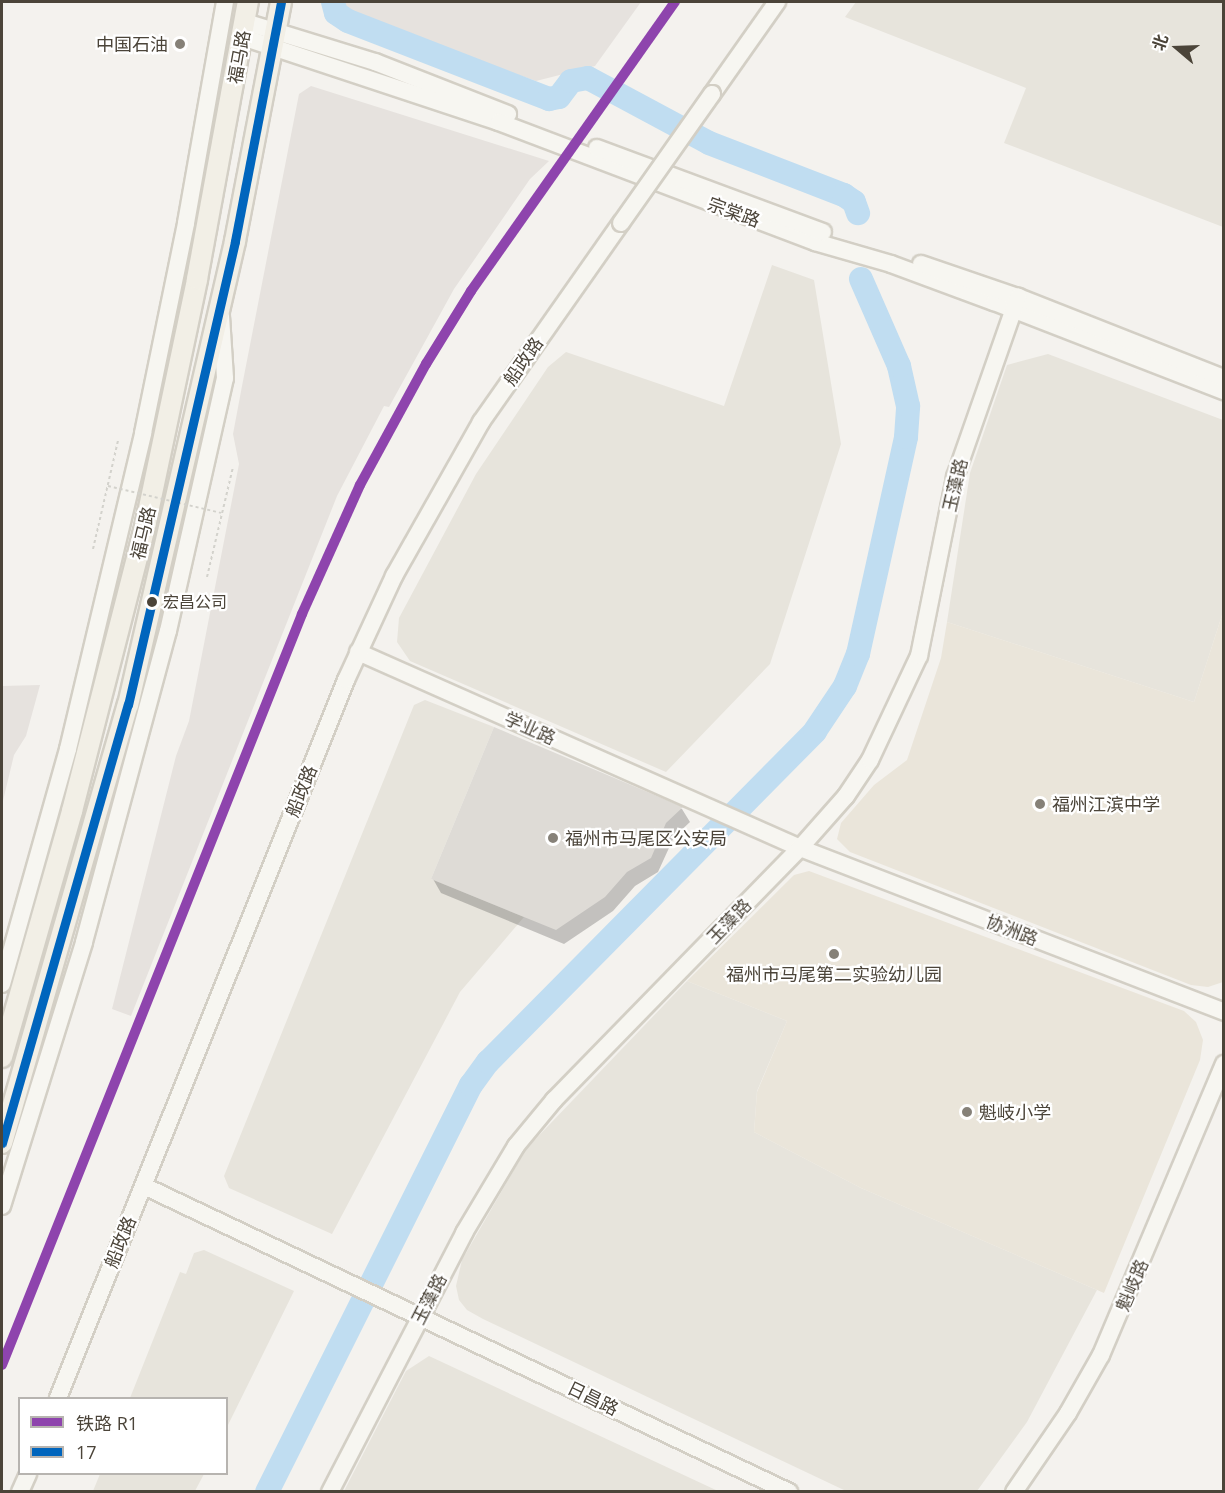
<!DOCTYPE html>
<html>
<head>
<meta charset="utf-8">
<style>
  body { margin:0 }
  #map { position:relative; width:1225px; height:1493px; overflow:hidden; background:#f4f2ee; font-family:"Open Sans","Noto Sans SC",sans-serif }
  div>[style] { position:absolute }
  .residential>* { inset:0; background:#e7e4dc }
  .industrial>* { inset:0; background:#e6e2de }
  .education>* { inset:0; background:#eae5da }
  .shadow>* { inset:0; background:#0003 }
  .river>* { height:24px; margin:-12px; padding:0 12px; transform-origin:12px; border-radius:12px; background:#c0ddf1 }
  .building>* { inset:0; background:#dedbd6 }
  .path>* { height:2px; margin-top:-1px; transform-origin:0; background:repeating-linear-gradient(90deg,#d3d2cc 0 3px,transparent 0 6px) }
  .roads { filter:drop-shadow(2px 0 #d3cfc5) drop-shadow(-2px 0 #d3cfc5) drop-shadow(0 2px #d3cfc5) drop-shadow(0 -2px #d3cfc5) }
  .secondary>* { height:16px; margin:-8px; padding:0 8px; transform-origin:8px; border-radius:8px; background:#f7f6f1 }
  .primary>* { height:20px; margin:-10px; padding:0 10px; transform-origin:10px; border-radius:10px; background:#f2efe6 }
  .path-bridge>* { height:2px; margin-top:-1px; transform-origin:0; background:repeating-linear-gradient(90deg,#d3d2cc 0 3px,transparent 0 6px) }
  .bridges { filter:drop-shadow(2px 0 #d3cfc5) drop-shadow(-2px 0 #d3cfc5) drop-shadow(0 2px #d3cfc5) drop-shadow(0 -2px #d3cfc5) }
  .secondary-bridge>* { height:16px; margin:-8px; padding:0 8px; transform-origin:8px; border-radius:8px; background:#f7f6f1 }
  .bus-1>* { height:9px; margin:-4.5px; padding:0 4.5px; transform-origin:4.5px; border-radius:4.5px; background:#0065bd }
  .rail-1>* { height:10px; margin:-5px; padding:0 5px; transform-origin:5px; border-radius:5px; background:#8e44ad }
  .dots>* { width:16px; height:16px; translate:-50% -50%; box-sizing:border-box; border:3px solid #fff; border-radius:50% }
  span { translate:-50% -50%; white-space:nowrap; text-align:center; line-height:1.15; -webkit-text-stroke:4.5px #fff; paint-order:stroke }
  .bus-label { font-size:16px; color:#4b4439 }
  .left { translate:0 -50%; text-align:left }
  .poi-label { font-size:18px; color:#4b4439 }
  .right { translate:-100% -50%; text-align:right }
  .street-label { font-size:18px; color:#4b4439 }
  .frame { position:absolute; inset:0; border:3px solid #4b4439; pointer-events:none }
  .legend { position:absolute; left:18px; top:1397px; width:210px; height:78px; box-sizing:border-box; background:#fff; border:2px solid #b7b4b0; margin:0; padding:8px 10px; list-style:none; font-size:18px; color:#4b4439 }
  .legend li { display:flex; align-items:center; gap:12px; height:30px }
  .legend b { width:30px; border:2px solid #b7b4b0 }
  .north { position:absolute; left:1147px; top:18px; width:60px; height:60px; -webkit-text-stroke:4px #fff; paint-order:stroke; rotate:289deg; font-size:16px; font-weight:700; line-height:24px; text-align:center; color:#4b4439 }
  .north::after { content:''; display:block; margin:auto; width:21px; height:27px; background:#4b4439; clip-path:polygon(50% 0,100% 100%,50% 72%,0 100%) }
</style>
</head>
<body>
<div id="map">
  <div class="residential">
    <i style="clip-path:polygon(856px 2px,1223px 2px,1223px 227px,1004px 143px,1026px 88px,845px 17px)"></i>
    <i style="clip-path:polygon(772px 265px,814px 280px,841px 444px,770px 664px,666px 772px,410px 661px,397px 642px,399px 618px,476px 474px,548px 367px,566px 352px,724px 406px)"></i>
    <i style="clip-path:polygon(1048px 354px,1223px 420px,1223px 612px,1194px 702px,947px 622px,970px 473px,1007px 365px)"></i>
    <i style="clip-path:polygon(425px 700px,494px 727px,431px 879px,524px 917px,460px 992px,332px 1234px,229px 1188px,224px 1176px,414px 705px)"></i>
    <i style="clip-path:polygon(687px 981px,787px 1021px,757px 1091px,754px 1132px,861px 1188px,1097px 1290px,1027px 1422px,977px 1491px,846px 1491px,483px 1319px,467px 1310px,459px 1300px,456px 1286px,462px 1260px,526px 1149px)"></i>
    <i style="clip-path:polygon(204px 1250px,294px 1291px,227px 1427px,226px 1398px,130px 1398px,180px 1272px,186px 1274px,194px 1253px)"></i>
    <i style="clip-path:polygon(429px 1356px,718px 1491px,344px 1491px,406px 1371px)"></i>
    <i style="clip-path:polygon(100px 1474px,204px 1474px,195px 1491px,93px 1491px)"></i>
  </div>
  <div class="industrial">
    <i style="clip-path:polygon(341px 2px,641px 2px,595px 66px,536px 81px,359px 19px,341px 8px)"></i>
    <i style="clip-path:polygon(311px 86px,549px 161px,530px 179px,454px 289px,389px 407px,384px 406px,337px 496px,131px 1016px,112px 1009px,176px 756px,189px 721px,239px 464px,233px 434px,242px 386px,299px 94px)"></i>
    <i style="clip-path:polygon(40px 685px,26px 736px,14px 755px,2px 805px,2px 686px)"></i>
  </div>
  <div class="education">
    <i style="clip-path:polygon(1223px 612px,1223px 982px,1208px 987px,1191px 985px,850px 852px,837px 839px,841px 823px,874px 785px,907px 760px,941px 658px,947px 622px,1194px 702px)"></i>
    <i style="clip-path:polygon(809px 871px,1184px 1011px,1196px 1022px,1203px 1040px,1200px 1060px,1104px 1293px,861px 1188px,754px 1132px,757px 1092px,787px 1021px,687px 981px,794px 875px)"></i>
  </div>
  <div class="shadow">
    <i style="clip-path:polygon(495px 729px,682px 809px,690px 822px,674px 837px,658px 872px,635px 886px,613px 911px,564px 944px,441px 893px,433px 879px)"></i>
  </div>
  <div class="river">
    <i style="left:333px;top:2px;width:11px;rotate:75deg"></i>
    <i style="left:336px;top:13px;width:14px;rotate:34deg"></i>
    <i style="left:348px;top:21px;width:216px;rotate:21.2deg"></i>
    <i style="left:549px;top:99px;width:10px;rotate:-11deg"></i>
    <i style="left:559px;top:97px;width:20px;rotate:-53deg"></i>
    <i style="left:571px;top:81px;width:17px;rotate:-10deg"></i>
    <i style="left:588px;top:78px;width:137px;rotate:28.2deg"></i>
    <i style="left:709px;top:143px;width:145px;rotate:21.1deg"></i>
    <i style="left:844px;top:195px;width:12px;rotate:35deg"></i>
    <i style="left:854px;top:202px;width:12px;rotate:70deg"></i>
    <i style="left:267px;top:1492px;width:455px;rotate:-63.4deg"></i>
    <i style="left:471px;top:1085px;width:29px;rotate:-54deg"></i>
    <i style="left:488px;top:1062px;width:465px;rotate:-45.3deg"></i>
    <i style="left:815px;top:731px;width:54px;rotate:-56.3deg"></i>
    <i style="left:845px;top:686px;width:35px;rotate:-68deg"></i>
    <i style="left:858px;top:654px;width:222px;rotate:-77.5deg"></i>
    <i style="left:906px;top:437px;width:31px;rotate:-86deg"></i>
    <i style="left:908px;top:406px;width:41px;rotate:-102.7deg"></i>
    <i style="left:899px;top:366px;width:95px;rotate:-113.6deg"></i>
  </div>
  <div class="building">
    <i style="clip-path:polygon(494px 727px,683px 807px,666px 823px,651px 858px,627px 872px,605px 897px,556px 930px,431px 879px)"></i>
  </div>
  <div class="path">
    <i style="left:93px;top:549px;width:111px;rotate:-77deg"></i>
    <i style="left:207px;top:577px;width:113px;rotate:-76.7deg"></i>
  </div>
  <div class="roads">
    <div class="secondary">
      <i style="left:245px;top:22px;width:136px;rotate:17.1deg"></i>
      <i style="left:375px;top:62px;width:143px;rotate:21.4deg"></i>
      <i style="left:242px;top:37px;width:271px;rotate:18.3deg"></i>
      <i style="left:499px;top:122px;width:338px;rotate:20.8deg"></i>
      <i style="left:815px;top:242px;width:79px;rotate:16.1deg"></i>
      <i style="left:891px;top:264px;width:110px;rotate:20.3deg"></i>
      <i style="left:994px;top:302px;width:247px;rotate:21.2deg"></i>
      <i style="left:712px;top:94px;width:113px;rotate:-54.8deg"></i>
      <i style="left:597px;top:148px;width:241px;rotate:20.4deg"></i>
      <i style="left:921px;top:264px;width:102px;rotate:18.8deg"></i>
      <i style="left:1018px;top:297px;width:221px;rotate:21.5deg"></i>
      <i style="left:358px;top:652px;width:484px;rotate:23.9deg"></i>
      <i style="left:800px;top:848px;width:455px;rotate:21.1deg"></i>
      <i style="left:2px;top:984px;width:244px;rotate:-74.3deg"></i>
      <i style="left:68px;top:749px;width:325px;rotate:-76.6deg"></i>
      <i style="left:143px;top:433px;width:214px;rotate:-78.4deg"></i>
      <i style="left:186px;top:223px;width:224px;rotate:-80deg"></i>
      <i style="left:144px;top:1186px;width:714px;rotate:25.38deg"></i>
      <i style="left:2px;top:1206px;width:276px;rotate:-72.7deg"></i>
      <i style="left:84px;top:942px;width:322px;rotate:-74.9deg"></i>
      <i style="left:168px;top:631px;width:259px;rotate:-77.3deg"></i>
      <i style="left:225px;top:378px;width:62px;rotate:-93.7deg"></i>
      <i style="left:58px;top:1398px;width:774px;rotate:-68.14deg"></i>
      <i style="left:346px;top:680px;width:115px;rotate:-65.2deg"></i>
      <i style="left:394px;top:576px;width:177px;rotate:-60.5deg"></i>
      <i style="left:481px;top:422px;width:243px;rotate:-54.9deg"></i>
      <i style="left:20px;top:1492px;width:20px;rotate:-66deg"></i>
      <i style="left:330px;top:1492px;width:292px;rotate:-62.6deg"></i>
      <i style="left:464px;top:1233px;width:101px;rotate:-59.1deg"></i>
      <i style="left:516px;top:1146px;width:60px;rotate:-50.4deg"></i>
      <i style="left:554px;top:1100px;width:352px;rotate:-45.7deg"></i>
      <i style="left:800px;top:848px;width:69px;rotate:-48.5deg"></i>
      <i style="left:846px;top:796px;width:43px;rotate:-56.3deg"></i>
      <i style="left:870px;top:760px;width:115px;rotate:-64.8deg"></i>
      <i style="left:919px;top:656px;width:183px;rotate:-78.6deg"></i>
      <i style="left:955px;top:477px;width:191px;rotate:-70.7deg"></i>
      <i style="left:1014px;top:1492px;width:96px;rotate:-55.6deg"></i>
      <i style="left:1068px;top:1413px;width:67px;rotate:-60.4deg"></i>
      <i style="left:1101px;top:1355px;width:316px;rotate:-67.1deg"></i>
    </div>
    <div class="primary">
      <i style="left:2px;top:1057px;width:256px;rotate:-74.1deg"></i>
      <i style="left:72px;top:811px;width:298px;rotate:-75.6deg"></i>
      <i style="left:146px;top:522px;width:248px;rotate:-78.1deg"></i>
      <i style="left:197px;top:279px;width:282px;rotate:-79.6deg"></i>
      <i style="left:2px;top:1143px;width:456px;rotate:-74deg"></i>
      <i style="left:128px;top:705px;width:476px;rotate:-77deg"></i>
      <i style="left:235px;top:241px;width:243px;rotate:-79.1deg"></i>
    </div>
  </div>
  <div class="path-bridge">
    <i style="left:108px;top:486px;width:116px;rotate:13.4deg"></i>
  </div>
  <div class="bridges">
    <div class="secondary-bridge">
      <i style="left:621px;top:223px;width:158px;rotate:-54.8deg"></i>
    </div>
  </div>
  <div class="bus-1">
    <i style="left:2px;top:1143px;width:456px;rotate:-74deg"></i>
    <i style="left:128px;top:705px;width:476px;rotate:-77deg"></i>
    <i style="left:235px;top:241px;width:243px;rotate:-79.1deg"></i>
  </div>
  <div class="rail-1">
    <i style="left:2px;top:1365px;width:809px;rotate:-68.22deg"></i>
    <i style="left:302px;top:614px;width:141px;rotate:-65.8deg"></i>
    <i style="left:360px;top:485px;width:138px;rotate:-61.4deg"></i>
    <i style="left:426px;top:364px;width:86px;rotate:-58.3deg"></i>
    <i style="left:471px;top:291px;width:354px;rotate:-54.8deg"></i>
  </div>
  <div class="dots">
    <i style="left:180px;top:44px;background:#868178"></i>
    <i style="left:152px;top:602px;background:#4b4439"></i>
    <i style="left:1040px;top:804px;background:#868178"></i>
    <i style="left:553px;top:838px;background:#868178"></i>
    <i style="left:834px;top:954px;background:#868178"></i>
    <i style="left:967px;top:1112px;background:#868178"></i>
  </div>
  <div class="bus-label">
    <span class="left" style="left:163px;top:602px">宏昌公司</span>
  </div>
  <div class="poi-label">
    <span class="right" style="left:168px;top:44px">中国石油</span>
    <span class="left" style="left:1052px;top:804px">福州江滨中学</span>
    <span class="left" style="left:565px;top:838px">福州市马尾区公安局</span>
    <span style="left:834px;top:974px">福州市马尾第二实验幼儿园</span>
    <span class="left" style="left:979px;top:1112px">魁岐小学</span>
  </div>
  <div class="street-label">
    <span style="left:239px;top:57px;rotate:-80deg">福马路</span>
    <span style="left:734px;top:212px;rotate:20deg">宗棠路</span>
    <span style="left:523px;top:361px;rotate:-55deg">船政路</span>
    <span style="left:955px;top:485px;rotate:-77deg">玉藻路</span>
    <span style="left:143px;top:533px;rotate:-77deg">福马路</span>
    <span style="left:530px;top:728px;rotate:24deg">学业路</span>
    <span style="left:301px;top:791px;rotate:-68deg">船政路</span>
    <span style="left:729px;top:921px;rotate:-46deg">玉藻路</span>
    <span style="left:1012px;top:930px;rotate:21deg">协洲路</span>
    <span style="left:120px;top:1242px;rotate:-68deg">船政路</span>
    <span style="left:1132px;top:1285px;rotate:-67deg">魁岐路</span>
    <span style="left:429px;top:1299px;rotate:-63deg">玉藻路</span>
    <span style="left:593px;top:1398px;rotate:26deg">日昌路</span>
  </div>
  <div class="frame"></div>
  <ul class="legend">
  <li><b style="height:8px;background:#8e44ad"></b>铁路 R1</li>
  <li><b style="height:8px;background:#0065bd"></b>17</li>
  </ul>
  <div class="north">北</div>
</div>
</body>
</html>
